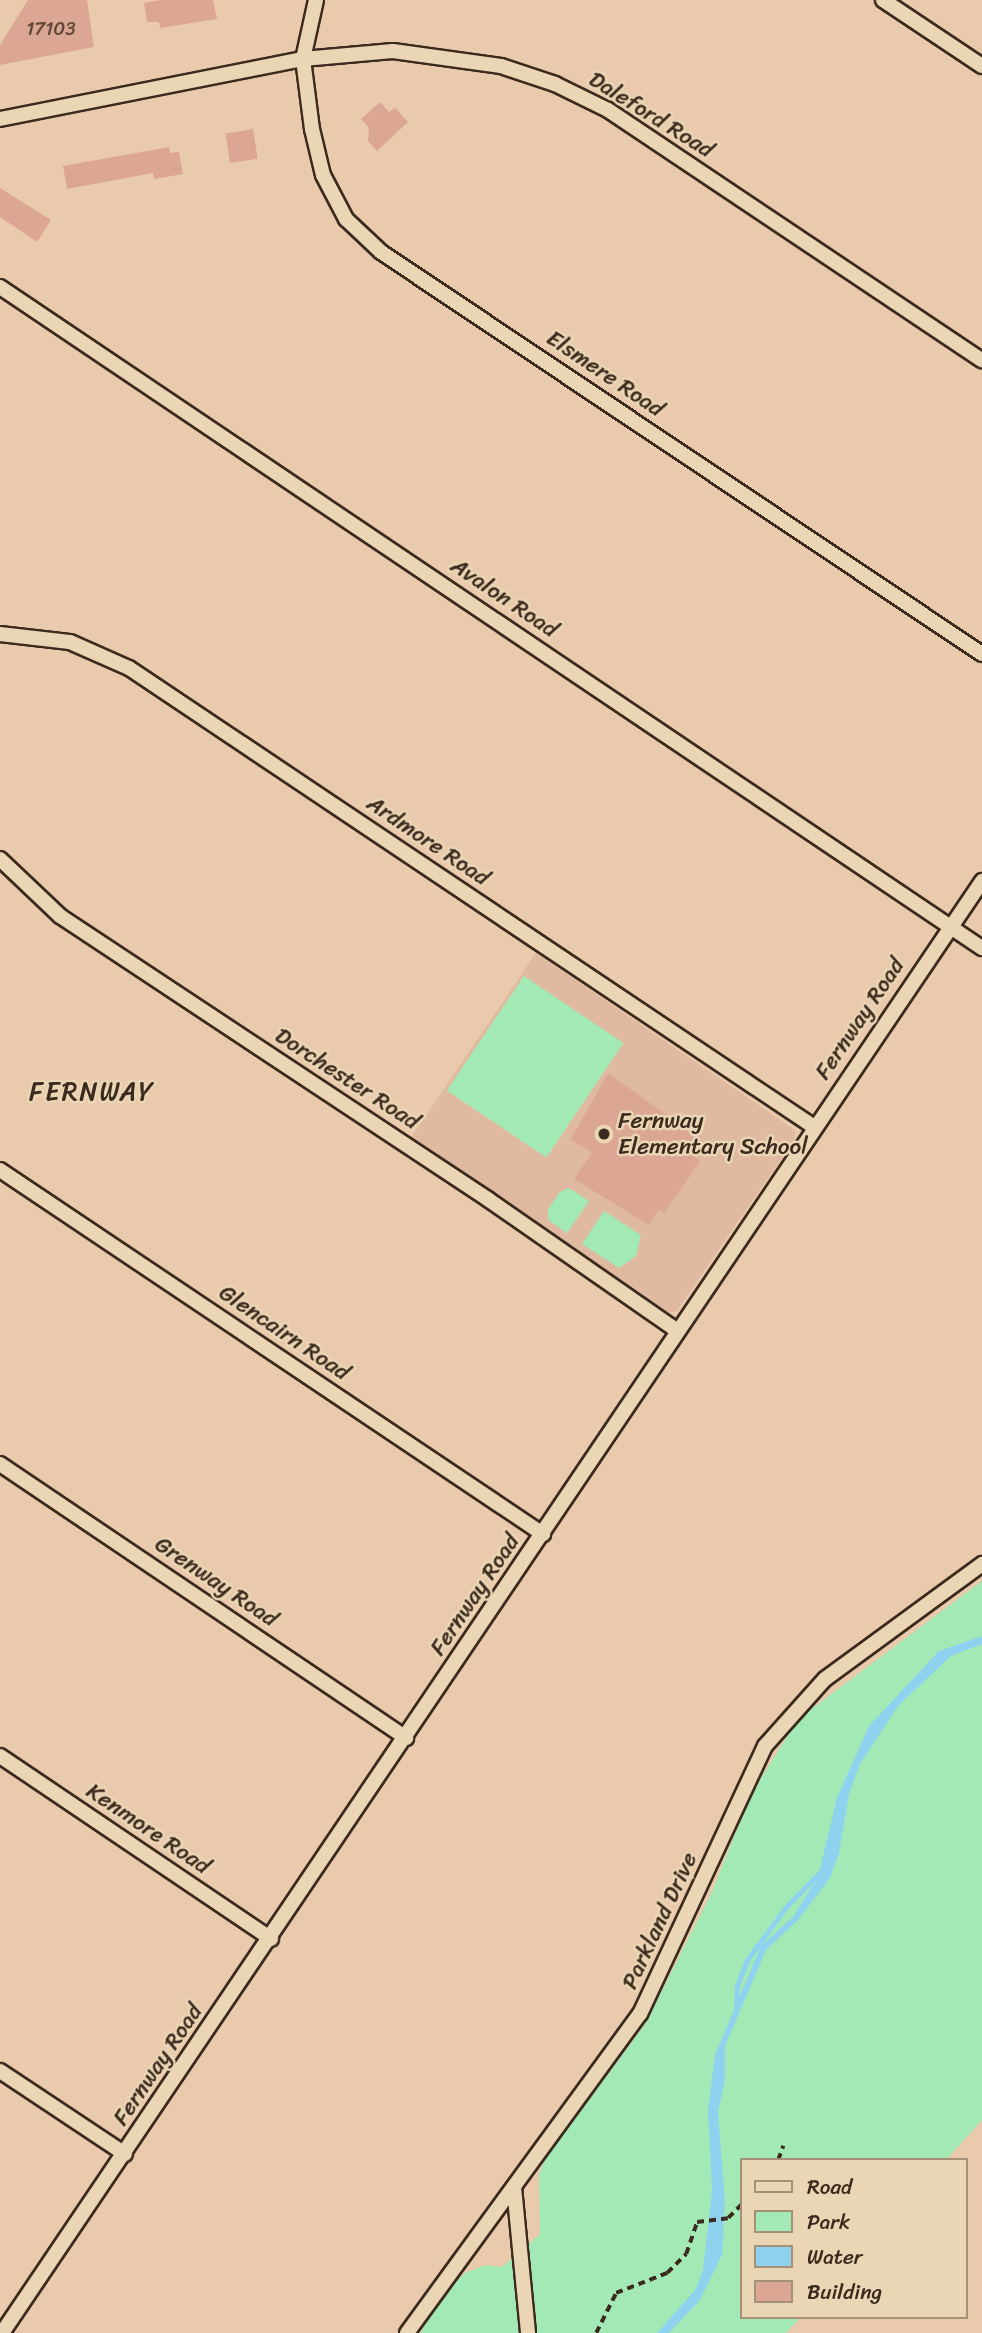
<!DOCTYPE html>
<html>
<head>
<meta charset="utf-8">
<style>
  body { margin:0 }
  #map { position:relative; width:982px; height:2333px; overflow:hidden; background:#eacaad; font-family:Sriracha,sans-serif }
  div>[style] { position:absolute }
  .built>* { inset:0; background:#dfbaa1 }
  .green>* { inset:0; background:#a3e9b5; transform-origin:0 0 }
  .water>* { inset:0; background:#8fd2f0 }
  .stream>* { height:5px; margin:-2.5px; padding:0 2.5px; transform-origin:2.5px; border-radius:2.5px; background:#8fd2f0 }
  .building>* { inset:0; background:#dba794; transform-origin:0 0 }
  .path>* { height:3.5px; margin-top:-1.75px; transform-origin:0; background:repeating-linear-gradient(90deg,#3b2a1e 0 7px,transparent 0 12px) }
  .roads { filter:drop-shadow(2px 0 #3b2a1e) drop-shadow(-2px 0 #3b2a1e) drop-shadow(0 2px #3b2a1e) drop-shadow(0 -2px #3b2a1e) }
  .street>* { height:14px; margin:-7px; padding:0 7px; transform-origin:7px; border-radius:7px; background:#ead5b4 }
  .dots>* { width:19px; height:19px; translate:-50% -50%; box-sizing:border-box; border:4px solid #ead5b4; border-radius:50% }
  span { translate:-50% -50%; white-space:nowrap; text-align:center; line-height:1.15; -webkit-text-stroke:5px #ead5b4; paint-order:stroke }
  .number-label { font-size:19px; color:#63493c }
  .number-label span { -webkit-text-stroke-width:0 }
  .street-label { font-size:23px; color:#3b2a1e }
  .poi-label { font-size:23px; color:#3b2a1e }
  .left { translate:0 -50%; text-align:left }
  .quarter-label { font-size:26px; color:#3b2a1e; letter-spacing:2px }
  .legend { position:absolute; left:740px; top:2158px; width:228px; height:161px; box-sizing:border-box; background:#ead5b4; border:2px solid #a49178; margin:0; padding:9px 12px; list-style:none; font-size:21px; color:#3b2a1e }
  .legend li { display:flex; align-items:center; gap:14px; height:35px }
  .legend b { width:35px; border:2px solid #a49178 }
</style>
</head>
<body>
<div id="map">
  <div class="built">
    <i style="clip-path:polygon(536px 953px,795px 1130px,795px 1139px,676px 1312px,667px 1312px,410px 1139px)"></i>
  </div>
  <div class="green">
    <i style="left:524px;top:976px;width:120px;height:138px;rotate:34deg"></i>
    <i style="clip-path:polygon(569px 1188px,589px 1201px,567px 1233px,548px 1220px,548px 1209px,560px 1192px)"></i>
    <i style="clip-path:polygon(604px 1211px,641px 1235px,636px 1256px,619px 1268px,582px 1244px)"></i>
    <i style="clip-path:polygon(982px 1581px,982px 2120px,946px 2160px,742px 2160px,742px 2317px,801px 2317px,786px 2333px,420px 2333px,447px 2290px,465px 2273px,485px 2265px,502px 2267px,540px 2234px,539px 2174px,546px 2158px,645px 2024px,711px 1894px,751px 1794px,798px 1719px)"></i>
  </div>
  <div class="water">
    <i style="clip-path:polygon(982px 1636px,982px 1644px,951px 1656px,899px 1705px,886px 1724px,860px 1764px,849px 1794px,839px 1853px,830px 1878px,798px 1920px,766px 1950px,725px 2046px,725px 2081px,718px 2112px,725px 2202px,722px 2255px,700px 2300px,669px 2333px,657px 2333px,696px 2289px,703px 2270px,712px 2190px,708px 2110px,715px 2055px,761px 1946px,793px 1917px,818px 1877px,837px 1798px,869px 1726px,939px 1651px)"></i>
  </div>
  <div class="stream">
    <i style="left:736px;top:2010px;width:24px;rotate:-88deg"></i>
    <i style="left:737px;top:1986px;width:28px;rotate:-69deg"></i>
    <i style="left:747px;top:1960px;width:64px;rotate:-53.8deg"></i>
    <i style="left:785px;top:1908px;width:56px;rotate:-45.7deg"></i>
  </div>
  <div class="building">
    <i style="clip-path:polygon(28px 0,87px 0,94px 47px,0 65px,0 45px)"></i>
    <i style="clip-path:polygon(160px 0,213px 0,217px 19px,160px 28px,159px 22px,147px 22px,144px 3px)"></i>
    <i style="clip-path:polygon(380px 102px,389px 112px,395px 108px,408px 122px,377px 151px,368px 141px,369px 128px,361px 119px)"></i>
    <i style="left:253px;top:129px;width:30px;height:28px;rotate:81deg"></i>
    <i style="clip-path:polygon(169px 147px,170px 153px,179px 152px,183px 174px,154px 179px,153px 173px,67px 189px,63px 166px)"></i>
    <i style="clip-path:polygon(0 188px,51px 220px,37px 242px,0 217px)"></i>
    <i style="clip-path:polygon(608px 1073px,705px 1143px,695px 1157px,700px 1161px,682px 1188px,664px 1213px,659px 1210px,649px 1225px,574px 1179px,592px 1153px,571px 1139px)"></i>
  </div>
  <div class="path">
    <i style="left:778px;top:2160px;width:15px;rotate:-70deg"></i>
    <i style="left:596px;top:2333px;width:45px;rotate:-63.4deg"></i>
    <i style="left:616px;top:2293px;width:55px;rotate:-21.4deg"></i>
    <i style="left:667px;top:2273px;width:27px;rotate:-45deg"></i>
    <i style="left:686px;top:2254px;width:34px;rotate:-71deg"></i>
    <i style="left:697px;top:2222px;width:31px;rotate:-7deg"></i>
    <i style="left:728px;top:2218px;width:20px;rotate:-45deg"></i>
  </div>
  <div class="roads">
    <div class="street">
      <i style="left:316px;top:0;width:60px;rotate:102.4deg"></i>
      <i style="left:303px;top:59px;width:71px;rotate:82.7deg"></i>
      <i style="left:312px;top:129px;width:47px;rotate:76.6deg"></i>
      <i style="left:323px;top:175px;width:50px;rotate:62.4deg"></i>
      <i style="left:346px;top:219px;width:48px;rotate:43.3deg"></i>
      <i style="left:381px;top:252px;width:723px;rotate:33.78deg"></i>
      <i style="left:883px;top:0;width:119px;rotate:33.7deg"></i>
      <i style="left:0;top:119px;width:309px;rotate:-11.2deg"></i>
      <i style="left:303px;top:59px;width:90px;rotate:-5.1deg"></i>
      <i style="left:393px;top:51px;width:109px;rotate:7.9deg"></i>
      <i style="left:501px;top:66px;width:57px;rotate:18.4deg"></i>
      <i style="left:555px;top:84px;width:59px;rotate:26.1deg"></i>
      <i style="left:608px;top:110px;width:450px;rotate:33.8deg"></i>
      <i style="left:0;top:287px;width:1184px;rotate:33.95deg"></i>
      <i style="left:0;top:634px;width:70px;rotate:6.5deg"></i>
      <i style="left:70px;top:642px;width:64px;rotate:23.8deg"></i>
      <i style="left:129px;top:668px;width:825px;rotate:33.82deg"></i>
      <i style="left:0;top:859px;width:83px;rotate:43.5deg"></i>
      <i style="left:60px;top:916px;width:514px;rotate:33.5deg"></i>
      <i style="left:489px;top:1200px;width:228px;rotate:34.8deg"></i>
      <i style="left:0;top:1170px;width:654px;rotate:33.84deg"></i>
      <i style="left:0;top:1464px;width:490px;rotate:34deg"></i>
      <i style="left:0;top:1756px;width:327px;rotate:34deg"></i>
      <i style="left:0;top:2071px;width:150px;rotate:33.6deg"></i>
      <i style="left:514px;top:2187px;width:147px;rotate:84.5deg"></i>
      <i style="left:2px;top:2333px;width:1752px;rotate:-55.98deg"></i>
      <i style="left:407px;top:2333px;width:395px;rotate:-53.9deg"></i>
      <i style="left:640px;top:2014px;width:296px;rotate:-65deg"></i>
      <i style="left:765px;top:1746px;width:90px;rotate:-48.2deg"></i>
      <i style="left:825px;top:1679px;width:195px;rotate:-36.2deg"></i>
    </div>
  </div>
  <div class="dots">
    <i style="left:604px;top:1134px;background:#3b2a1e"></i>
  </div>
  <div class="number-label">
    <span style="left:51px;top:29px">17103</span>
  </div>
  <div class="street-label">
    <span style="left:651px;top:115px;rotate:32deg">Daleford Road</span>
    <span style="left:605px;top:374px;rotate:34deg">Elsmere Road</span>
    <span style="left:504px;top:598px;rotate:34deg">Avalon Road</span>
    <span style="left:428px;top:841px;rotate:34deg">Ardmore Road</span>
    <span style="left:860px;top:1019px;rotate:-56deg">Fernway Road</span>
    <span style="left:347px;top:1079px;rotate:33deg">Dorchester Road</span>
    <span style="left:284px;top:1333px;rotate:34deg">Glencairn Road</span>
    <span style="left:216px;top:1582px;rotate:34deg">Grenway Road</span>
    <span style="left:475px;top:1595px;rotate:-56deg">Fernway Road</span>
    <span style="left:148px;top:1829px;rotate:34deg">Kenmore Road</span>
    <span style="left:660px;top:1921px;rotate:-65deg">Parkland Drive</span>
    <span style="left:158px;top:2065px;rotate:-56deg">Fernway Road</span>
  </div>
  <div class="poi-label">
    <span class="left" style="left:618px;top:1134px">Fernway<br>Elementary School</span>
  </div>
  <div class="quarter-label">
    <span style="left:92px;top:1092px">FERNWAY</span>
  </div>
  <ul class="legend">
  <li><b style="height:9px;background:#ead5b4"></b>Road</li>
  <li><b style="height:19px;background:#a3e9b5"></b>Park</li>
  <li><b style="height:19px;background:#8fd2f0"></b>Water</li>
  <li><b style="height:19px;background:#dba794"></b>Building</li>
  </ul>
</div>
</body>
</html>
